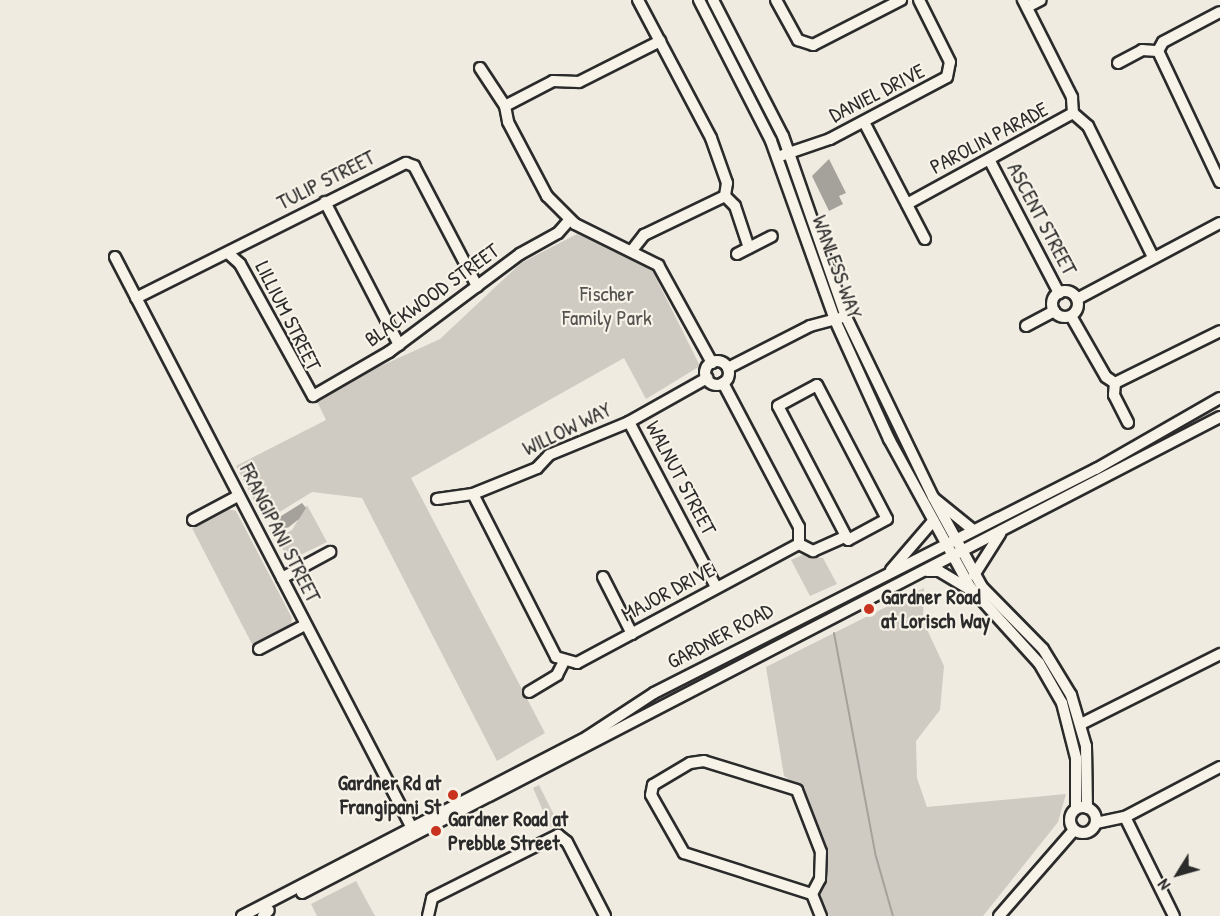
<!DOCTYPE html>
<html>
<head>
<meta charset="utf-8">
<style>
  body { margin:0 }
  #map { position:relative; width:1220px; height:916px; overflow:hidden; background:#efebe0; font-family:"Patrick Hand",sans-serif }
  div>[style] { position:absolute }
  .green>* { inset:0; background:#cfcbc2 }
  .water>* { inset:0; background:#a4a29a }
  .stream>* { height:2px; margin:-1px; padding:0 1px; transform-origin:1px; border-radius:1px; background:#a4a29a }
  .roads { filter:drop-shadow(2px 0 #2b2b2b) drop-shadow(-2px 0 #2b2b2b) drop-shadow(0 2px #2b2b2b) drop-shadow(0 -2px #2b2b2b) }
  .minor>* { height:10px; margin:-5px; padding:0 5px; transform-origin:5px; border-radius:5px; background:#f7f3e8 }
  .minor>.ring { margin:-5px; padding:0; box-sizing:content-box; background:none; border:10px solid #f7f3e8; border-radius:50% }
  .dots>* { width:16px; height:16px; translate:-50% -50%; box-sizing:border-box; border:3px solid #f7f3e8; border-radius:50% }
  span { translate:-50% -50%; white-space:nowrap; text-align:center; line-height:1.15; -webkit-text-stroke:4.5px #f7f3e8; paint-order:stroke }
  .street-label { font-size:21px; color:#2b2b2b }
  .park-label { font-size:21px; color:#545351 }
  .poi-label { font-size:21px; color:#2b2b2b; font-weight:700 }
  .left { translate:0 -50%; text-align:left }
  .right { translate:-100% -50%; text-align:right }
  .north { position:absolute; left:1148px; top:844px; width:60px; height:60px; -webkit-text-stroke:4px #f7f3e8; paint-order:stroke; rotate:233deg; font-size:16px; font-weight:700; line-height:24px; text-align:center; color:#2b2b2b }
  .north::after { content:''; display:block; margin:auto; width:21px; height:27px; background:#2b2b2b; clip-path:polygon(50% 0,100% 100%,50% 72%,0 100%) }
</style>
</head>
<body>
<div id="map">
  <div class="green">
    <i style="clip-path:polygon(577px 234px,635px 258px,653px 272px,700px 366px,646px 399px,624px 358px,411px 478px,545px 733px,497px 761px,362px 498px,312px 492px,265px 521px,236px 466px,326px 420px,309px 385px,322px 393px,440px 339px,521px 263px)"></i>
    <i style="clip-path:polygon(307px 505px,327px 542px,288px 561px,278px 538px,292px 530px)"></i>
    <i style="clip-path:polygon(228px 509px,236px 511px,292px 618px,291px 626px,253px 646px,192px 528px)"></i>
    <i style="clip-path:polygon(802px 555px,823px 558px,837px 584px,810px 596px,791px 560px)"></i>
    <i style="clip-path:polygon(924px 588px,923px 621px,944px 666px,940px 710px,916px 741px,917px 778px,927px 807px,1066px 794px,1058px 822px,983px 916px,825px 916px,820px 889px,823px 847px,804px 791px,784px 776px,766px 667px)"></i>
    <i style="clip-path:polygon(539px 785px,559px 825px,550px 827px,533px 788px)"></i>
    <i style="clip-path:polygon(356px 881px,375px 916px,317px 916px,311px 904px)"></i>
  </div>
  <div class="water">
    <i style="clip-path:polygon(829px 159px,846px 193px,839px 196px,843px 204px,829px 211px,812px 176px)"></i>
    <i style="clip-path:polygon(302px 503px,306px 508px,299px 519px,280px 534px,270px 523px)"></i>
  </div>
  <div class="stream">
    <i style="left:834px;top:633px;width:224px;rotate:79.4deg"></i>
    <i style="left:875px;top:853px;width:66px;rotate:74.1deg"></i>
  </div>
  <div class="roads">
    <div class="minor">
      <i style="left:638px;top:0;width:156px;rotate:62.1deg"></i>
      <i style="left:711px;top:138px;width:48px;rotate:70.4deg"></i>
      <i style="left:727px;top:183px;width:13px;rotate:99deg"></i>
      <i style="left:699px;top:0;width:158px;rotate:62.9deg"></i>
      <i style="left:771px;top:141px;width:190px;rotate:70.3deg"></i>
      <i style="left:835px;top:320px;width:131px;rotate:65.6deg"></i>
      <i style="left:889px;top:439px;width:169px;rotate:61.3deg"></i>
      <i style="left:970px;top:587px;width:103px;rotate:47.8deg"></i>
      <i style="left:1039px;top:663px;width:46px;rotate:60.1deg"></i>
      <i style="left:1062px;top:703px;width:57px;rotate:75.7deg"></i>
      <i style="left:1076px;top:758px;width:50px;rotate:90deg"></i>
      <i style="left:713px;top:0;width:153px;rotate:62.8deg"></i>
      <i style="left:783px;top:136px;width:192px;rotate:70.8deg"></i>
      <i style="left:846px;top:317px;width:200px;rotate:64.2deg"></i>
      <i style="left:933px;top:497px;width:102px;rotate:61.4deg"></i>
      <i style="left:982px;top:587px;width:87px;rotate:45.5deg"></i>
      <i style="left:1043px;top:649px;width:54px;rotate:58.7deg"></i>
      <i style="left:1071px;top:695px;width:53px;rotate:73.6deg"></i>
      <i style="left:1086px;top:746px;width:62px;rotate:89.1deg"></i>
      <i style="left:776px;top:0;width:46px;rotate:61.2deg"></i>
      <i style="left:798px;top:40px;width:16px;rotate:18deg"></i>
      <i style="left:813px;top:45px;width:99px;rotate:-27.1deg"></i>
      <i style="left:1029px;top:6px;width:13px;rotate:-27deg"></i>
      <i style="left:1158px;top:51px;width:145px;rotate:64.7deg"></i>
      <i style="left:1118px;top:63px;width:27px;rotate:-28deg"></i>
      <i style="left:1142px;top:50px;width:16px;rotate:4deg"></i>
      <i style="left:1158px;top:51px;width:10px;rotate:-61deg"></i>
      <i style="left:1163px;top:42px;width:64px;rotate:-27.8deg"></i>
      <i style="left:480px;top:68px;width:45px;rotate:56.7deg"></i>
      <i style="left:505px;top:106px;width:16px;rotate:79deg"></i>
      <i style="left:508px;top:122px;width:84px;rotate:62.2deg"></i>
      <i style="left:547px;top:196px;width:40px;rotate:45deg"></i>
      <i style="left:575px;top:224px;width:93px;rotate:26.3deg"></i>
      <i style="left:658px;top:265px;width:112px;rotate:61.1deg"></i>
      <i style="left:505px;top:106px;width:54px;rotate:-27.5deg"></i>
      <i style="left:553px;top:81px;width:26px;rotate:2deg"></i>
      <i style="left:579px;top:82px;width:91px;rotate:-26.8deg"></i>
      <i style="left:1073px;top:113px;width:20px;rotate:41deg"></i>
      <i style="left:1088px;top:126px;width:144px;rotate:63.6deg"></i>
      <i style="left:864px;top:122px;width:132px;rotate:62.5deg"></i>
      <i style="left:783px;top:155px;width:50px;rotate:-18.8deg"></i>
      <i style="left:830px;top:139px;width:132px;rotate:-27.9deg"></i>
      <i style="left:947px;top:77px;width:15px;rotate:-79deg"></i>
      <i style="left:950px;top:62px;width:69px;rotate:-116.6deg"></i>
      <i style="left:991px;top:163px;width:147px;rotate:62.4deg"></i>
      <i style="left:325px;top:202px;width:161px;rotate:62.6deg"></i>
      <i style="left:907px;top:204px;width:189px;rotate:-28.7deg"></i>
      <i style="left:1073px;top:113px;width:16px;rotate:-94deg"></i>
      <i style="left:1072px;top:97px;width:109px;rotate:-116.8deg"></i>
      <i style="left:633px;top:249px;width:18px;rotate:-52deg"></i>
      <i style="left:644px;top:235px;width:90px;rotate:-25.7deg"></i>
      <i style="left:725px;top:196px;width:14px;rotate:45deg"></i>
      <i style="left:735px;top:206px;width:44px;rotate:71.6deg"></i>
      <i style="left:229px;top:254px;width:15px;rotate:42deg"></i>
      <i style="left:240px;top:264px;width:151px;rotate:61.1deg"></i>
      <i style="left:313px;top:396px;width:88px;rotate:-30.1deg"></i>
      <i style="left:389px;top:352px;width:164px;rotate:-36.8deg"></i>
      <i style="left:520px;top:254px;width:43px;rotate:-28.9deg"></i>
      <i style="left:558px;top:233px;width:18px;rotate:-49deg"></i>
      <i style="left:737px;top:254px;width:39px;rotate:-27deg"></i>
      <i style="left:115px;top:257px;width:644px;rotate:62.52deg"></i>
      <i class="ring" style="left:1052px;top:291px;width:16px;height:16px"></i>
      <i style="left:136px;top:298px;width:302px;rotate:-26.6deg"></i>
      <i style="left:406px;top:163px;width:9px;rotate:21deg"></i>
      <i style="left:414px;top:166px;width:136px;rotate:62.3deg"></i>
      <i style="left:1077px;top:299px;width:162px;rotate:-28deg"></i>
      <i style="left:1071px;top:316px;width:70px;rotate:60.2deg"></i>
      <i style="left:1106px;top:377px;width:11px;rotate:34deg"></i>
      <i style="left:1115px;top:383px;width:117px;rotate:-26.3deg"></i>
      <i style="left:1026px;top:326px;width:32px;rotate:-28deg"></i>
      <i class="ring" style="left:705px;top:361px;width:14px;height:14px"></i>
      <i style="left:728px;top:368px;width:92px;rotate:-27.1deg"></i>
      <i style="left:810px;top:326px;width:31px;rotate:-15deg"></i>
      <i style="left:1115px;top:383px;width:12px;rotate:95deg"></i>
      <i style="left:1114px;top:395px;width:31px;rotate:63deg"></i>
      <i style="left:817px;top:385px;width:151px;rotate:62.4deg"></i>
      <i style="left:887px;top:519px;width:44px;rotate:151.7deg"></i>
      <i style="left:848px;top:540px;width:151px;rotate:-117.6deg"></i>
      <i style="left:778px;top:406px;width:44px;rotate:-28.3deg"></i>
      <i style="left:629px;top:422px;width:184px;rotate:62.2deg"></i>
      <i style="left:473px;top:494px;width:183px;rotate:63deg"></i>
      <i style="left:556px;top:657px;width:22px;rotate:16deg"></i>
      <i style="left:577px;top:663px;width:252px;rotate:-28.2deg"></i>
      <i style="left:799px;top:544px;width:17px;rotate:-90deg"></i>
      <i style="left:799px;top:527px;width:163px;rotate:-117.8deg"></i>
      <i style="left:437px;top:499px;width:36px;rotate:-8deg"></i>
      <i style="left:473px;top:494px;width:69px;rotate:-22.1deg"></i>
      <i style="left:537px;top:468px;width:18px;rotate:-47deg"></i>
      <i style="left:549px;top:455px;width:87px;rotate:-22.4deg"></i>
      <i style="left:629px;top:422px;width:90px;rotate:-29.4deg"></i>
      <i style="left:935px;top:499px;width:49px;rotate:39.2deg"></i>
      <i style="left:193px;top:520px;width:49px;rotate:-28.1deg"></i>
      <i style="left:799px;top:544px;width:16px;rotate:27deg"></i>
      <i style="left:813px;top:551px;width:36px;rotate:-24deg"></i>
      <i style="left:891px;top:570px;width:65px;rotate:-49.4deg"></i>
      <i style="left:927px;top:571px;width:12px"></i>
      <i style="left:939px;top:571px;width:39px;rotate:31deg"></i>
      <i style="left:974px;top:575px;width:49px;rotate:-57.6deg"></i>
      <i style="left:603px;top:577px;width:64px;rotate:63deg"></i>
      <i style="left:282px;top:578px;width:55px;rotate:-28.4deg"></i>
      <i style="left:259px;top:649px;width:50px;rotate:-27.6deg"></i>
      <i style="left:529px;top:692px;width:33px;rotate:-31deg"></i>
      <i style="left:557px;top:675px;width:13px;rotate:-63deg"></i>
      <i style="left:1081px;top:724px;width:156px;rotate:-26.7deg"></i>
      <i class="ring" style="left:1070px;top:807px;width:16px;height:16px"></i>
      <i style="left:1125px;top:817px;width:110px;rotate:63.7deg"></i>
      <i style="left:1096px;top:823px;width:30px;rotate:-12deg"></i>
      <i style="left:1125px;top:817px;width:107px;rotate:-27.8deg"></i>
      <i style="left:302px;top:893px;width:1034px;rotate:-27.41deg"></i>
      <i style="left:812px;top:894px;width:17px;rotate:-62deg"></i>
      <i style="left:820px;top:879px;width:27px;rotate:-88deg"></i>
      <i style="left:821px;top:852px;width:66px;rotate:-111.2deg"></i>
      <i style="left:797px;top:790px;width:97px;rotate:-162.7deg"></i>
      <i style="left:704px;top:761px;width:14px;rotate:172deg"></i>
      <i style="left:690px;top:763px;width:43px;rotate:149.3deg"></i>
      <i style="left:653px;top:785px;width:10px;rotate:101deg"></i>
      <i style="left:651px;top:795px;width:67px;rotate:60.4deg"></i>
      <i style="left:684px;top:853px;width:134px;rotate:17.8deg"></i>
      <i style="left:812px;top:894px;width:24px;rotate:68deg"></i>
      <i style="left:242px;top:916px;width:389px;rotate:-27.4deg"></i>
      <i style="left:587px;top:737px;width:80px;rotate:-33.3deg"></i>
      <i style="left:654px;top:693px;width:496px;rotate:-26.9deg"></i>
      <i style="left:1096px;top:469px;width:143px;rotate:-29.8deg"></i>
      <i style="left:263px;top:916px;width:8px;rotate:-45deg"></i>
      <i style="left:428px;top:916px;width:18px;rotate:-77deg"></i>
      <i style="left:432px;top:898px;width:141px;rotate:-26.6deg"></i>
      <i style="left:558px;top:835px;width:11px;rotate:38deg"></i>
      <i style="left:567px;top:842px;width:83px;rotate:62.8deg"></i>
      <i style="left:999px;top:916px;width:114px;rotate:-48.9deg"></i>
    </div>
  </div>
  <div class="dots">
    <i style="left:869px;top:609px;background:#c8321e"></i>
    <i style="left:453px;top:795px;background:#c8321e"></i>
    <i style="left:436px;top:831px;background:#c8321e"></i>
  </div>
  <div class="street-label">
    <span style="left:877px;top:93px;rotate:-27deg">DANIEL DRIVE</span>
    <span style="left:989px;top:138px;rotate:-28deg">PAROLIN PARADE</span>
    <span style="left:326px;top:180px;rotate:-27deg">TULIP STREET</span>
    <span style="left:1042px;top:219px;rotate:62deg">ASCENT STREET</span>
    <span style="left:837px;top:267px;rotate:70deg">WANLESS WAY</span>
    <span style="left:432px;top:295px;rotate:-36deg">BLACKWOOD STREET</span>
    <span style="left:288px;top:316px;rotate:63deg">LILLIUM STREET</span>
    <span style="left:567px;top:429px;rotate:-26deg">WILLOW WAY</span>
    <span style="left:681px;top:478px;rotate:62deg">WALNUT STREET</span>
    <span style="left:280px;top:533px;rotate:63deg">FRANGIPANI STREET</span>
    <span style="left:668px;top:592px;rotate:-28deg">MAJOR DRIVE</span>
    <span style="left:720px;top:636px;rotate:-28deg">GARDNER ROAD</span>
  </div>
  <div class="park-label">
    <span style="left:607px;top:306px">Fischer<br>Family Park</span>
  </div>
  <div class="poi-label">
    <span class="left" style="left:881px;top:609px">Gardner Road<br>at Lorisch Way</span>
    <span class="right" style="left:441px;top:795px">Gardner Rd at<br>Frangipani St</span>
    <span class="left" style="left:448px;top:831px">Gardner Road at<br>Prebble Street</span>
  </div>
  <div class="north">N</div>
</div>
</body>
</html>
